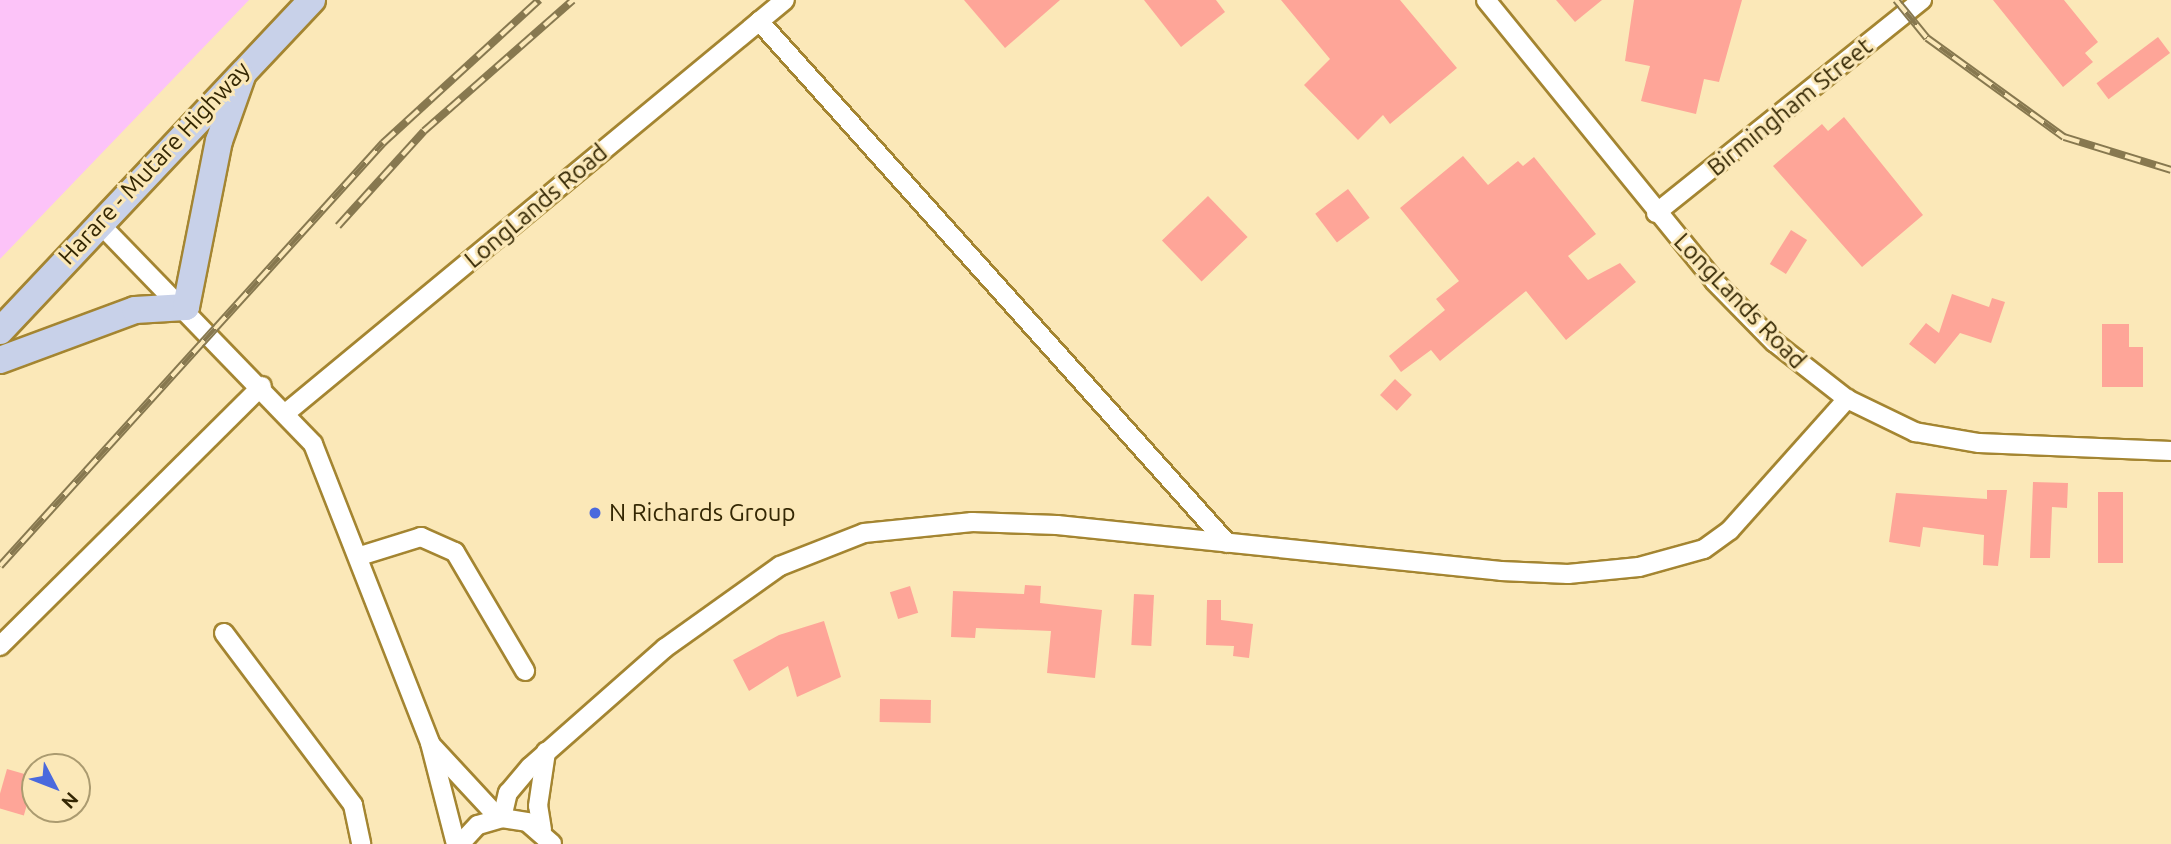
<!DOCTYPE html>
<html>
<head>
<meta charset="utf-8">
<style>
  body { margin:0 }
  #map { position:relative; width:2171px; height:844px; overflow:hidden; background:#fbe8b8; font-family:Ubuntu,sans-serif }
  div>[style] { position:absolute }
  .green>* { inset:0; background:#fcc3f8 }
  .building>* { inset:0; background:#fea598; transform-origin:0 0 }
  .roads { filter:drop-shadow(2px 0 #a48531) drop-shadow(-2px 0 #a48531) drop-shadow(0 2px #a48531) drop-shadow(0 -2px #a48531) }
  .minor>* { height:18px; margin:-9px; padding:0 9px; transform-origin:9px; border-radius:9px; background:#fff }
  .highway>* { height:26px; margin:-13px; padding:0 13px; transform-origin:13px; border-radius:13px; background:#c8d1e9 }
  .rail>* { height:8px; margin-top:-4px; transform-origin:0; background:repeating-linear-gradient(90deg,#fbe8b8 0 16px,#87784f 0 32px); box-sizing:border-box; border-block:2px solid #87784f }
  .dots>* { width:19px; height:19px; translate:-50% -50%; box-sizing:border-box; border:4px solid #fbe8b8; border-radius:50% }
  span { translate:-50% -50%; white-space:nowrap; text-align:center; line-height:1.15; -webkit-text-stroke:6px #fbe8b8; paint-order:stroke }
  .street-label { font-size:24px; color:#342703 }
  .poi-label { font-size:24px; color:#342703 }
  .left { translate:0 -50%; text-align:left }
  .north { position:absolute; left:21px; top:753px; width:70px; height:70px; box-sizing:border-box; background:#fbe8b8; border:2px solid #ab9b70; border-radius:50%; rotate:132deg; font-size:19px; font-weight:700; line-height:28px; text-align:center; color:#342703 }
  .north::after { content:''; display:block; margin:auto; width:24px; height:32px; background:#4a69dd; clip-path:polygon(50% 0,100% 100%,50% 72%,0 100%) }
</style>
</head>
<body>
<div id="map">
  <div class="green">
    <i style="clip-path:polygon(0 0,249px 0,0 259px)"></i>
  </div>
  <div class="building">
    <i style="clip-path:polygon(964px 0,1060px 0,1005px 48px)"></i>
    <i style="clip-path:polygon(1144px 0,1216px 0,1225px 12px,1181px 47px)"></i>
    <i style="clip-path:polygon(1281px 0,1400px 0,1457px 68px,1390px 124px,1383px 115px,1358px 140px,1304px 85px,1330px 59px)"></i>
    <i style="clip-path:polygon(1556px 0,1602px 0,1575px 22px)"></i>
    <i style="clip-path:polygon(1634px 0,1742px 0,1719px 82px,1704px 79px,1696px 114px,1641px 101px,1650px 66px,1625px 61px)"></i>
    <i style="clip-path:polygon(1993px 0,2064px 0,2098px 42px,2085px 53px,2093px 62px,2063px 87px)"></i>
    <i style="left:2158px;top:37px;width:20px;height:77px;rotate:53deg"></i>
    <i style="clip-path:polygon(1844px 117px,1923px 215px,1862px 267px,1773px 166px,1822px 124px,1828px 131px)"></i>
    <i style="clip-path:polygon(1463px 156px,1488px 185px,1518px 161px,1523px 166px,1534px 157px,1596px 234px,1568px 256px,1588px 280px,1620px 263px,1636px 282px,1566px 340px,1526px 291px,1440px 361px,1431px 350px,1401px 372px,1389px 356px,1445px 310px,1436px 299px,1459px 281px,1400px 208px)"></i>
    <i style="left:1348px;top:189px;width:36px;height:41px;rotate:53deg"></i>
    <i style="left:1208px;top:196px;width:57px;height:64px;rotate:46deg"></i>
    <i style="left:1791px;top:230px;width:19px;height:40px;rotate:32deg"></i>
    <i style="clip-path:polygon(1952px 294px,1989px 307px,1992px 298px,2005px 302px,1991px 343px,1960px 333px,1935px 364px,1909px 344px,1926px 323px,1939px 333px)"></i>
    <i style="clip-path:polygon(2102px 324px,2129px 324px,2129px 347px,2143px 347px,2143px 387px,2102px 387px)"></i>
    <i style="left:1395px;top:379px;width:23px;height:22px;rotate:43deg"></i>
    <i style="clip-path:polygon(2033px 482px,2068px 483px,2067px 508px,2052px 507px,2050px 558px,2030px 558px)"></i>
    <i style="clip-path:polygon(1987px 490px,2007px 490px,1998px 566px,1983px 565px,1984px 535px,1923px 527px,1920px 547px,1889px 542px,1896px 493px,1987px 499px)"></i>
    <i style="left:2098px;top:492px;width:25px;height:71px"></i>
    <i style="clip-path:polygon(1025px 585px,1041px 586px,1040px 603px,1102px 610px,1095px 678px,1047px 673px,1051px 631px,976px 628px,975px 638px,951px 637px,953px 591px,1024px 594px)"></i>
    <i style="left:910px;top:586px;width:28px;height:21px;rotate:73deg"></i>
    <i style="left:1134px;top:594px;width:20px;height:51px;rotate:3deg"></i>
    <i style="clip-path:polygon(1207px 600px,1221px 600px,1221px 620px,1253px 624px,1249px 658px,1233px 656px,1234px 646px,1206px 645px)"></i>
    <i style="clip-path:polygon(824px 621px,841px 677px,797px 697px,788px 666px,749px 691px,733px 660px,779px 635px)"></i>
    <i style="left:880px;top:699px;width:51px;height:23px;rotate:1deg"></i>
    <i style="left:7px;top:769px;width:29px;height:40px;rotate:16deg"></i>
  </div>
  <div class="roads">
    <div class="minor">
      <i style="left:1486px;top:0;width:362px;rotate:50.9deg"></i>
      <i style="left:1714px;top:281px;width:86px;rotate:45.5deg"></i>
      <i style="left:1774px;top:342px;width:93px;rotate:38deg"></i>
      <i style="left:1847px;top:399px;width:76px;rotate:25.9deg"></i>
      <i style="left:1915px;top:432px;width:65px;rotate:9.8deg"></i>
      <i style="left:1979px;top:443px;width:192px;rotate:2.4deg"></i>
      <i style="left:759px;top:21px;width:701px;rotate:48.12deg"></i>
      <i style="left:1656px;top:213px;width:341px;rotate:-38.7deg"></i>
      <i style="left:98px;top:222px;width:309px;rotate:45.9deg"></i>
      <i style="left:313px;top:444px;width:321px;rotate:68.6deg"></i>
      <i style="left:430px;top:743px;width:104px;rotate:75.6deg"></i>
      <i style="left:287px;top:412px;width:646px;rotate:-39.6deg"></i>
      <i style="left:360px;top:556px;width:64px;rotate:-17.3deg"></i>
      <i style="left:421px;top:537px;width:37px;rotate:24deg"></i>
      <i style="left:455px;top:552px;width:138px;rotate:59.5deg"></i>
      <i style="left:224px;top:633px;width:215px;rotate:53.1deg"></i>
      <i style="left:353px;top:805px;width:40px;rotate:78deg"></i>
      <i style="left:0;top:646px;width:369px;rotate:-44.8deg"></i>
      <i style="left:432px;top:746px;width:98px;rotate:47.1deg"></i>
      <i style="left:502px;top:818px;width:26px;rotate:-77deg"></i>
      <i style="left:508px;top:793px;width:34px;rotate:-50deg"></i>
      <i style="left:530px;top:767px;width:180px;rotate:-41.4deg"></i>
      <i style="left:665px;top:648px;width:141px;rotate:-35.5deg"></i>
      <i style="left:780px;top:566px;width:90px;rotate:-21.4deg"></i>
      <i style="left:864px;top:533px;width:109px;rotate:-5.8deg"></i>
      <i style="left:972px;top:522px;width:85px;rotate:2deg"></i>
      <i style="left:1057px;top:525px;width:446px;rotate:5.9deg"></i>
      <i style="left:1501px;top:571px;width:67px;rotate:2.6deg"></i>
      <i style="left:1568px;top:574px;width:71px;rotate:-5.6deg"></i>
      <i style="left:1639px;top:567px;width:67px;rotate:-15.5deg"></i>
      <i style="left:1704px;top:549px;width:32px;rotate:-36deg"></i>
      <i style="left:1730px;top:530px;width:176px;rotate:-48.2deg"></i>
      <i style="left:542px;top:830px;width:24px;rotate:-99deg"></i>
      <i style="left:538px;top:806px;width:55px;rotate:-81.6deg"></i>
      <i style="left:460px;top:844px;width:26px;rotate:-47deg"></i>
      <i style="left:478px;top:825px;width:25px;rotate:-16deg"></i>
      <i style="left:502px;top:818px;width:25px;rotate:9deg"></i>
      <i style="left:527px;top:822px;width:33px;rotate:41deg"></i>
    </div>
    <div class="highway">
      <i style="left:0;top:331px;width:455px;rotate:-46.7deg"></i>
      <i style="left:0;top:360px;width:144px;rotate:-20.3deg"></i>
      <i style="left:135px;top:310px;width:51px;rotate:-3.4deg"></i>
      <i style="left:186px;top:307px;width:169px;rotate:-78.8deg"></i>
      <i style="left:219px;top:141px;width:69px;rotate:-70.5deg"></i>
    </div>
  </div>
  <div class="rail">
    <i style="left:1896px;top:0;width:49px;rotate:50.8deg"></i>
    <i style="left:1927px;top:38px;width:169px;rotate:35.9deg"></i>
    <i style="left:2064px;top:137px;width:112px;rotate:17.1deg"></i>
    <i style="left:338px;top:226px;width:128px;rotate:-47.8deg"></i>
    <i style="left:424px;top:131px;width:198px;rotate:-41.3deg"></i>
    <i style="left:0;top:566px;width:571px;rotate:-47.84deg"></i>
    <i style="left:383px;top:143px;width:212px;rotate:-42.5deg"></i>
  </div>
  <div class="dots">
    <i style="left:595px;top:513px;background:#4a69dd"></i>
  </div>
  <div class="street-label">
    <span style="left:1790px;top:107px;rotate:-39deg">Birmingham Street</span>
    <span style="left:154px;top:163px;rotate:-47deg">Harare - Mutare Highway</span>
    <span style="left:536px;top:206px;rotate:-40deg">LongLands Road</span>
    <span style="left:1740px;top:301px;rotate:46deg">LongLands Road</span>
  </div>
  <div class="poi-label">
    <span class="left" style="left:609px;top:513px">N Richards Group</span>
  </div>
  <div class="north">N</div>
</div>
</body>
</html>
